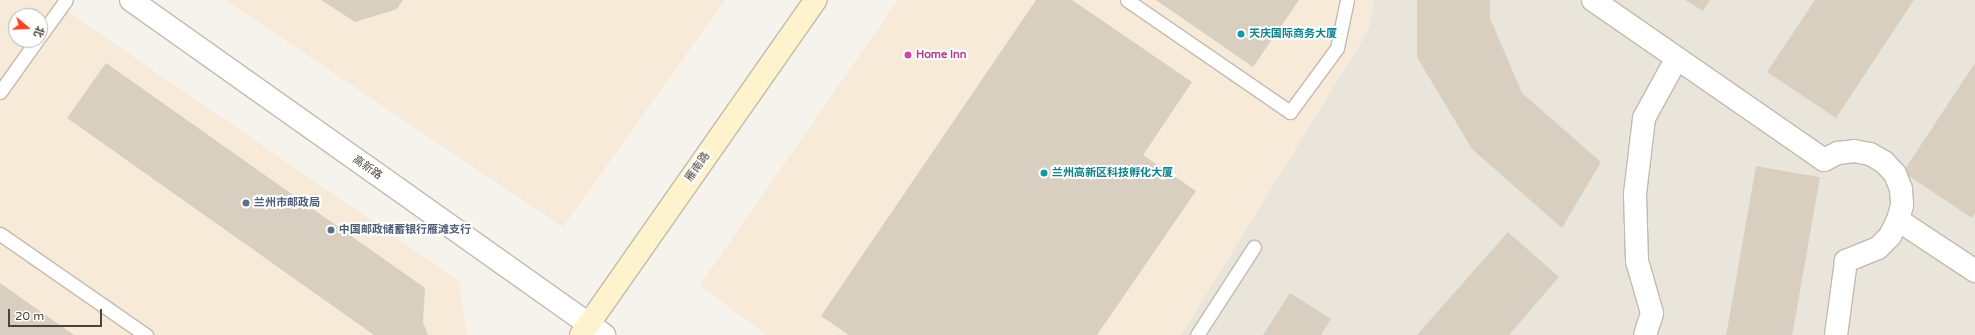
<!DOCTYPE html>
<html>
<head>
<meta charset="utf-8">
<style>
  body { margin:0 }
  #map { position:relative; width:1975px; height:335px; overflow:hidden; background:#f6f3ec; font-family:"Varela Round","Noto Sans SC",sans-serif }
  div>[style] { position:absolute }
  .residential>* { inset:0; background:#eae5da }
  .commercial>* { inset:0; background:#f7ead8 }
  .building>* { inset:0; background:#d8cfc1; transform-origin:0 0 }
  .roads { filter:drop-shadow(1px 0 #c2bbae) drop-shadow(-1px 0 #c2bbae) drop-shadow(0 1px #c2bbae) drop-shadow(0 -1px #c2bbae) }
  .service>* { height:13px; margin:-6.5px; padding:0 6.5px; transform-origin:6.5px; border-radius:6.5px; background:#fff }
  .minor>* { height:22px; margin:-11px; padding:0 11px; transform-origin:11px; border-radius:11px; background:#fff }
  .tertiary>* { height:22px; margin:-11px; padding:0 11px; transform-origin:11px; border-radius:11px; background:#fff }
  .secondary>* { height:22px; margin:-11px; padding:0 11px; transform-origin:11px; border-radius:11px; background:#fff3cd }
  .dots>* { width:11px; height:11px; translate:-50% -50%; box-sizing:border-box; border:2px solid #fff; border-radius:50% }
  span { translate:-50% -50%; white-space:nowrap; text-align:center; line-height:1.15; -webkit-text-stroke:4px #fff; paint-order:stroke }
  .culture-label { font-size:11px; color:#0d838f; font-weight:700 }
  .left { translate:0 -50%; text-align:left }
  .hotel-label { font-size:11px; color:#b23c85; font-weight:700 }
  .street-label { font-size:11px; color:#4b4439 }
  .service-label { font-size:11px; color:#4e5e75; font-weight:700 }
  .north { position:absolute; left:8px; top:8px; width:40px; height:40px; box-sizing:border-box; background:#fff; border:1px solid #b7b4b0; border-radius:50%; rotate:109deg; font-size:11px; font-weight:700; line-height:16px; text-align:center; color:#4b4439 }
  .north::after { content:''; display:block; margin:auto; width:14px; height:18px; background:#fc3f1d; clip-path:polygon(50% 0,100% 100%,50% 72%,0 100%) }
  .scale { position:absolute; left:8px; top:309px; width:94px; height:18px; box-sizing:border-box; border:2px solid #4b4439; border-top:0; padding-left:5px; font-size:12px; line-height:14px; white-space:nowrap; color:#4b4439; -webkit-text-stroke:3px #fff; paint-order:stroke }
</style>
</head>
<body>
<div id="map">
  <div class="residential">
    <i style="clip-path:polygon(1373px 0,1975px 0,1975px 335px,1181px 335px,1369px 29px)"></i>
  </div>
  <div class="commercial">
    <i style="clip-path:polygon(evenodd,0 0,51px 0,459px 281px,467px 335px,0 335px,0 0,16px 16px,40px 16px,40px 40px,16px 40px,16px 16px)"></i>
    <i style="clip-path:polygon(225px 0,725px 0,563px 227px)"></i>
    <i style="clip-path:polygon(898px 0,1373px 0,1369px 29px,1181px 335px,766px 335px,700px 285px)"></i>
  </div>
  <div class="building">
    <i style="clip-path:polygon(321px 0,403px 0,397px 9px,355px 22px)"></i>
    <i style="clip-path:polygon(1036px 0,1072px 0,1192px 82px,1143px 155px,1196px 191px,1097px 335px,849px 335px,821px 316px)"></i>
    <i style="clip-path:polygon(1156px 0,1299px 0,1253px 67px)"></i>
    <i style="clip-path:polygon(1417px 0,1490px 0,1490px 18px,1522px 93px,1601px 162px,1562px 228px,1472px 149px,1417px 57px)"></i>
    <i style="clip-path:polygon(1685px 0,1710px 0,1703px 11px)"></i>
    <i style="clip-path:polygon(1815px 0,1914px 0,1836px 118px,1767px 72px)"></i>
    <i style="clip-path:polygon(106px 63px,425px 288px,423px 322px,428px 335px,374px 335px,67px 118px)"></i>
    <i style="clip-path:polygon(1975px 63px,1975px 213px,1972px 218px,1903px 172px)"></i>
    <i style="left:1756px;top:166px;width:65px;height:172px;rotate:10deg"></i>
    <i style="clip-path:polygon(1508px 232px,1559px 277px,1509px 335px,1417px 335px)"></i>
    <i style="clip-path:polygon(0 283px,74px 335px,0 335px)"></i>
    <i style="clip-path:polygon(1290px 293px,1331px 319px,1321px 335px,1263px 335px)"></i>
  </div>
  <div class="roads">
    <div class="service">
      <i style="left:1127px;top:0;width:198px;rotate:34.5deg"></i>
      <i style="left:1290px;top:112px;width:79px;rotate:-53.7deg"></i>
      <i style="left:1337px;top:48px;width:49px;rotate:-78.2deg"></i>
      <i style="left:40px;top:36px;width:44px;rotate:-54.2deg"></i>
      <i style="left:0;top:92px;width:64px;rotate:-54.6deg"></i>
      <i style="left:0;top:234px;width:178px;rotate:34.7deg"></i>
      <i style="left:1197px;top:335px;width:105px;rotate:-57.1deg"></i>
    </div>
    <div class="minor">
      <i style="left:1593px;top:0;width:281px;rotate:34.7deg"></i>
      <i style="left:1824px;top:160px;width:16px;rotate:-27deg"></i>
      <i style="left:1838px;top:153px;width:16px;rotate:-7deg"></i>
      <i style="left:1854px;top:151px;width:16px;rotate:11deg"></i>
      <i style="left:1870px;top:154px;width:16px;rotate:30deg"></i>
      <i style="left:1884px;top:162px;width:16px;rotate:47deg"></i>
      <i style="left:1895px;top:174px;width:16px;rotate:68deg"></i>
      <i style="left:1901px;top:189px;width:16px;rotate:86deg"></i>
      <i style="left:1902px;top:205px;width:16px;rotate:105deg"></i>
      <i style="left:1898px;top:220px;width:18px;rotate:117deg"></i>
      <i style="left:1890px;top:236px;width:17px;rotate:135deg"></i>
      <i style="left:1878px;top:248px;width:35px;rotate:158deg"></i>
      <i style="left:1846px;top:261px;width:75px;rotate:97.7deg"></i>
      <i style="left:1898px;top:220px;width:92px;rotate:33.5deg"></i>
      <i style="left:1645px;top:335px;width:23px;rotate:-72deg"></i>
      <i style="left:1652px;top:313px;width:54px;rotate:-106.1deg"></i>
      <i style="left:1637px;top:261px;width:67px;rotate:-91.7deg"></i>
      <i style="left:1635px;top:194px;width:77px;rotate:-83.2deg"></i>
      <i style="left:1644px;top:118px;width:68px;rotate:-61.2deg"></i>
    </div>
    <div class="tertiary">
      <i style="left:131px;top:0;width:580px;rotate:35.31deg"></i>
    </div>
    <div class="secondary">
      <i style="left:581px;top:335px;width:409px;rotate:-55deg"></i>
    </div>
  </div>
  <div class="dots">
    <i style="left:1241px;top:34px;background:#0f9aa8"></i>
    <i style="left:908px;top:55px;background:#d1479c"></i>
    <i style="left:1044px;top:173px;background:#0f9aa8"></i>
    <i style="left:246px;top:203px;background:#5c6f8a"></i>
    <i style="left:331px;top:230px;background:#5c6f8a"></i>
  </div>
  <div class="culture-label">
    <span class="left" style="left:1249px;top:34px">天庆国际商务大厦</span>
    <span class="left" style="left:1052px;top:173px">兰州高新区科技孵化大厦</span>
  </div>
  <div class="hotel-label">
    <span class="left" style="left:916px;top:55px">Home Inn</span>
  </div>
  <div class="street-label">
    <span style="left:698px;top:167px;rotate:-55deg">雁南路</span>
    <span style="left:367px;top:168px;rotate:35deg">高新路</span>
  </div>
  <div class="service-label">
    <span class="left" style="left:254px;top:203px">兰州市邮政局</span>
    <span class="left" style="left:339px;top:230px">中国邮政储蓄银行雁滩支行</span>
  </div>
  <div class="north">北</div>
  <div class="scale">20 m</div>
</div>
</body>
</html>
